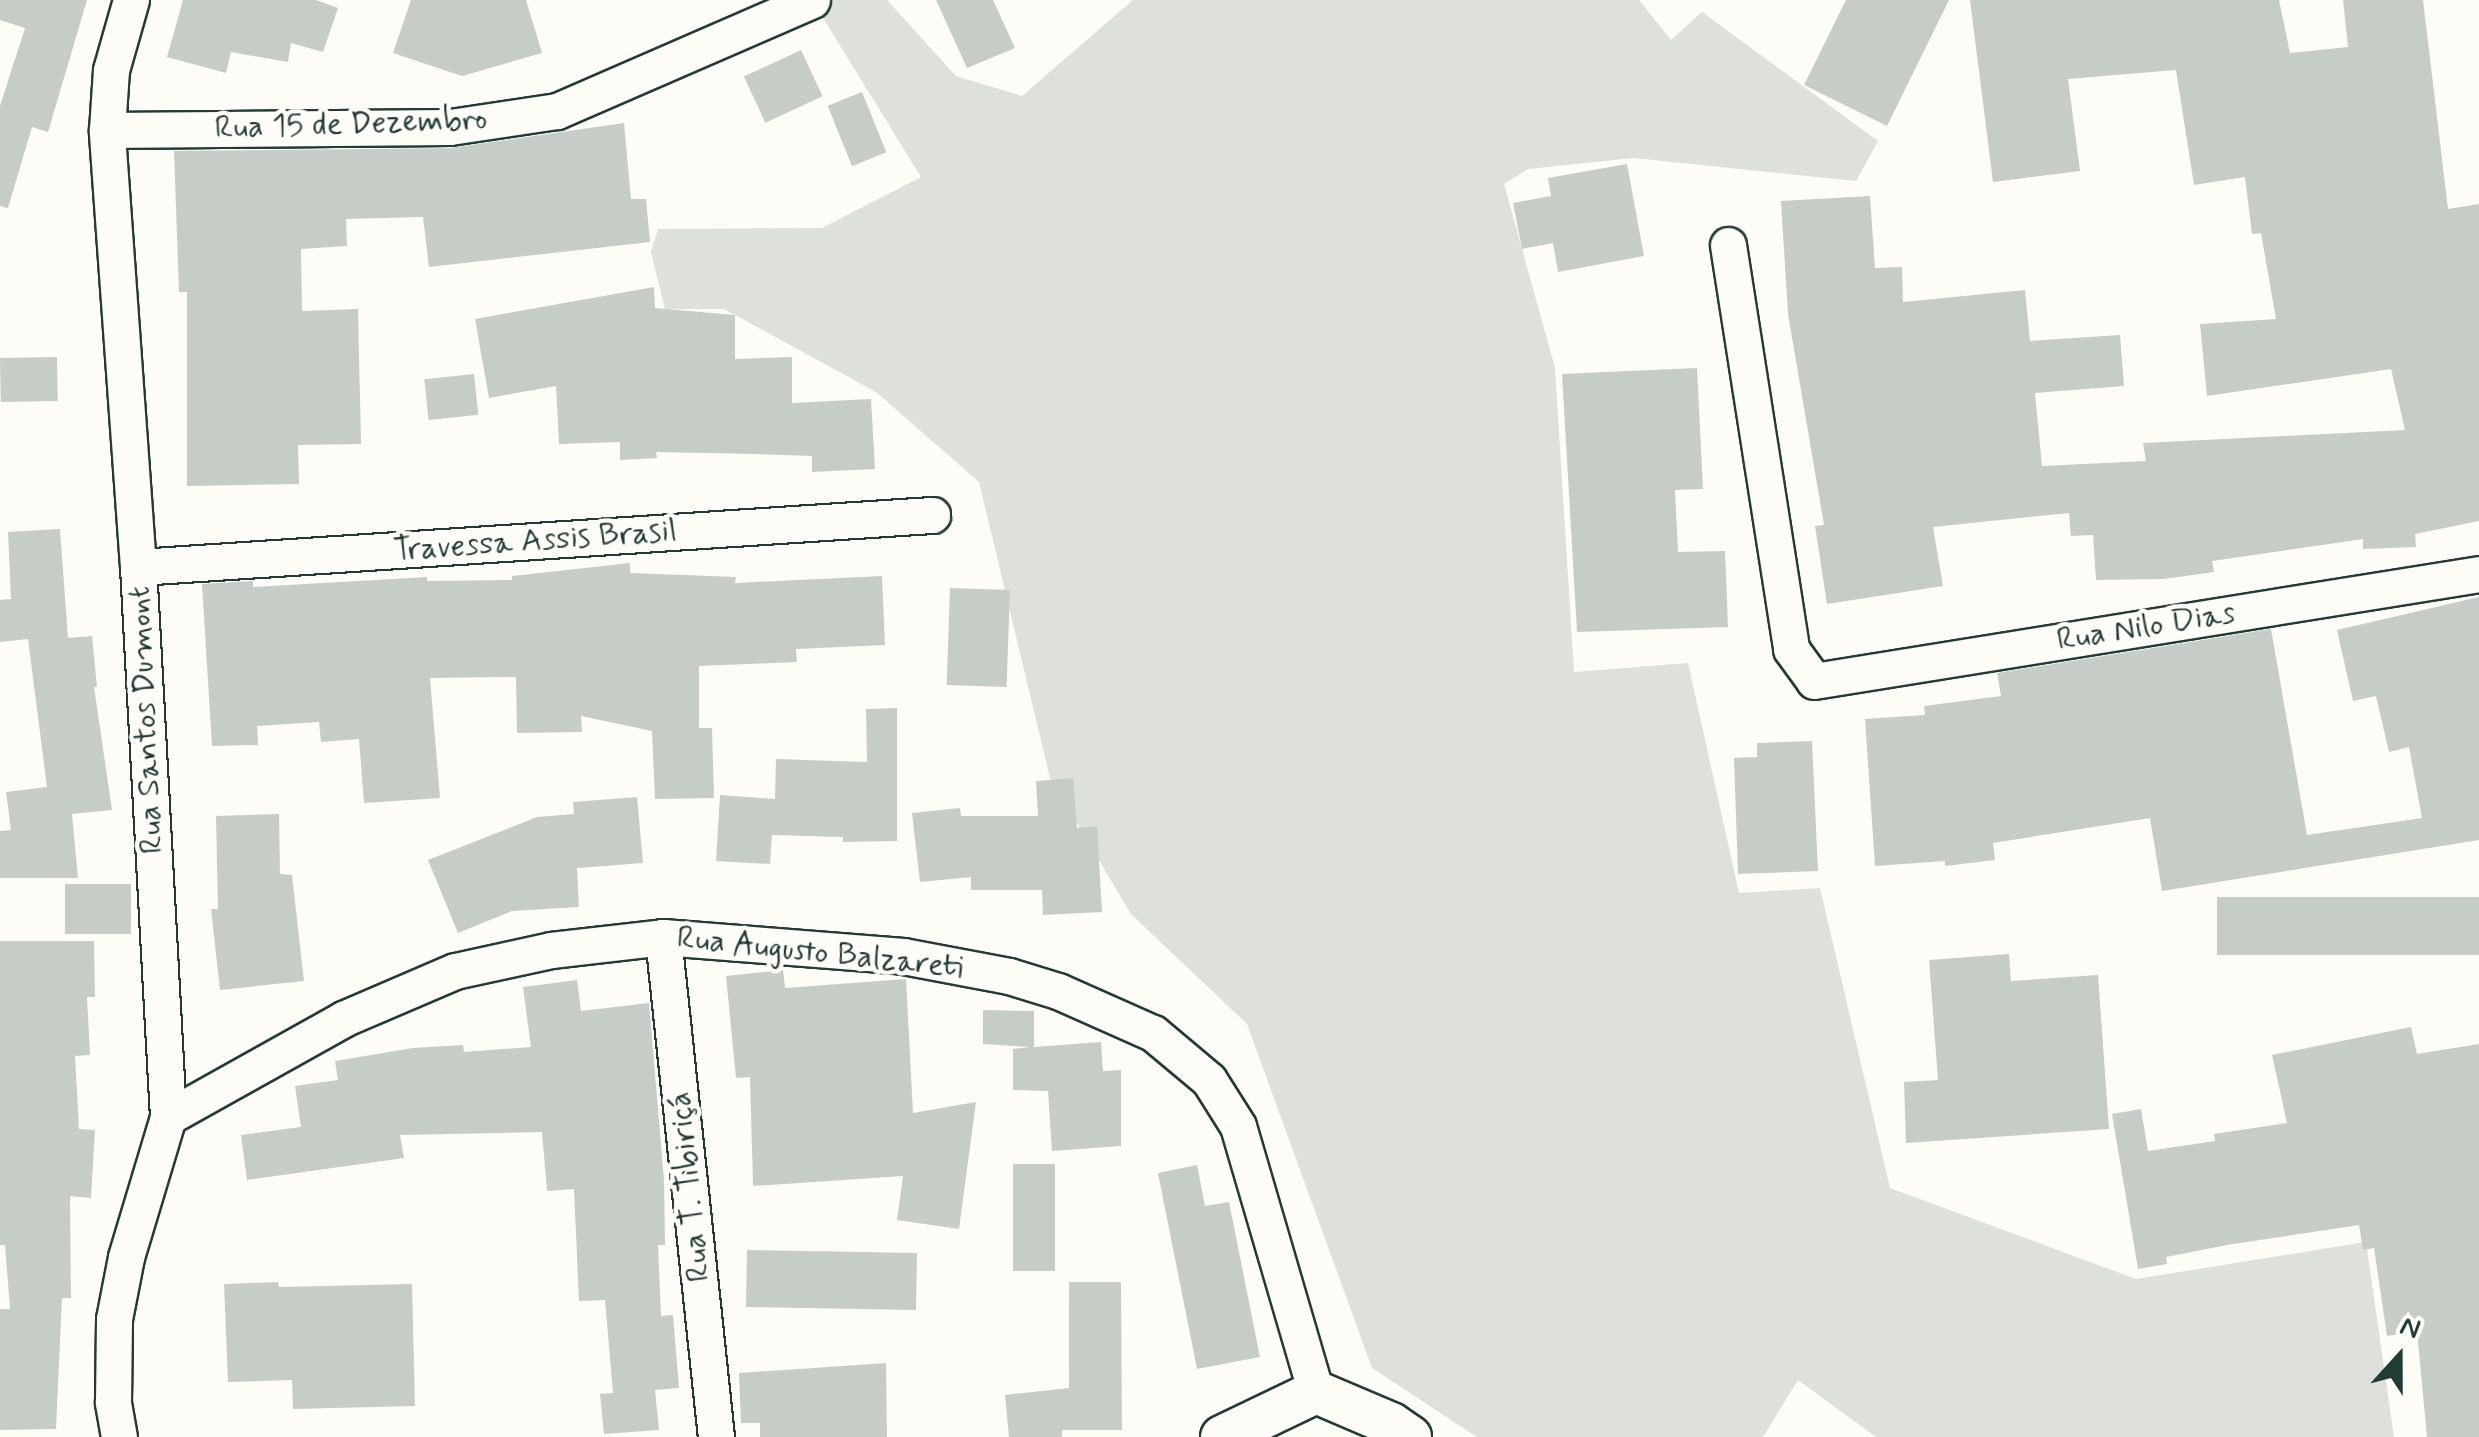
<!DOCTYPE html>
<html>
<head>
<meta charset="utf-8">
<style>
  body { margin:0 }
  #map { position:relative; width:2479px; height:1437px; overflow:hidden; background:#fdfcf7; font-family:Mynerve,sans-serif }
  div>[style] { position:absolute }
  .green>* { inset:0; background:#dde0db }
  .building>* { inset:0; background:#c6cdc7; transform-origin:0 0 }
  .roads { filter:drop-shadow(2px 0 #1f3d34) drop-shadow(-2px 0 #1f3d34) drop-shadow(0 2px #1f3d34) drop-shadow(0 -2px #1f3d34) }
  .minor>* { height:35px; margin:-17.5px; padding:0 17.5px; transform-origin:17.5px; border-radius:17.5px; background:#fdfcf7 }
  .tertiary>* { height:42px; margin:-21px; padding:0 21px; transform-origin:21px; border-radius:21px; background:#fdfcf7 }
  span { translate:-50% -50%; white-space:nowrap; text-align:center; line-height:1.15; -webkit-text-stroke:9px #fdfcf7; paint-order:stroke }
  .street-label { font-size:32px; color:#1f3d34 }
  .north { position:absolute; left:2349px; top:1307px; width:100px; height:100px; -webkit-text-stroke:8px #fdfcf7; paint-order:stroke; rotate:21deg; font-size:28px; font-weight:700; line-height:40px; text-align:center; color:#1f3d34 }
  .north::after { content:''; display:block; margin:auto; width:35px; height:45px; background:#1f3d34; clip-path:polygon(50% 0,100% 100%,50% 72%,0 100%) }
</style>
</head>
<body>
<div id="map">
  <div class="green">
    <i style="clip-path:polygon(828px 0,887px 0,956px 76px,1022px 96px,1133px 0,1639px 0,1671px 40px,1702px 12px,1878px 141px,1856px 181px,1634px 158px,1528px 169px,1504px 184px,1555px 368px,1574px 672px,1688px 663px,1739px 893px,1820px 888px,1890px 1188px,2136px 1279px,2366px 1242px,2394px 1437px,1876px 1437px,1798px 1380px,1763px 1437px,1477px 1437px,1372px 1368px,1247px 1024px,1131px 914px,1050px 778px,979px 482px,876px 392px,724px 309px,665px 309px,651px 252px,658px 229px,822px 228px,921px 177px,820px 13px)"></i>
  </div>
  <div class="building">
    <i style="clip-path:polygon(0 0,87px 0,48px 132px,32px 127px,8px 208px,0 206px,0 106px,25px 28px,0 20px)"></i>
    <i style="clip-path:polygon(183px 0,316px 0,338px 8px,323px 52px,291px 43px,288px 62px,231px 52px,226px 73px,167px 57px)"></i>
    <i style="clip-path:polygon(411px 0,526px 0,542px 53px,462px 76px,393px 53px)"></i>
    <i style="clip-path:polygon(936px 0,993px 0,1015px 48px,967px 68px)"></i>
    <i style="clip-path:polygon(1846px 0,1949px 0,1887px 126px,1804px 85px)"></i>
    <i style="clip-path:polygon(1970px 0,2279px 0,2290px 53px,2348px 47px,2343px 0,2423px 0,2448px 209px,2479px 204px,2479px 521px,2415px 534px,2416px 547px,2363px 549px,2363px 539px,2212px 561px,2214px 572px,2163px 579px,2096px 580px,2093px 535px,2071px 536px,2069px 513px,1933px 527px,1943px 586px,1827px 604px,1815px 526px,1824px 525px,1788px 314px,1781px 201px,1870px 196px,1875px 268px,1902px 267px,1903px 302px,2025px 290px,2030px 341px,2120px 335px,2124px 386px,2035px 393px,2042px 466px,2146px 461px,2143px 443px,2405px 430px,2391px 369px,2207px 396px,2200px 324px,2276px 319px,2261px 233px,2252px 234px,2245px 177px,2194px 185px,2176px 70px,2068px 79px,2080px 171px,1993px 182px)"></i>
    <i style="left:801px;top:50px;width:51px;height:63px;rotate:65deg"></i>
    <i style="left:862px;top:92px;width:65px;height:37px;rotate:68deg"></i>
    <i style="clip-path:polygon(624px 123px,631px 199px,646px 199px,650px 242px,429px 267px,423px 217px,346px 219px,347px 246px,301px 249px,302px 311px,358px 309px,361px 444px,298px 445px,299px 484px,187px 486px,187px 292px,179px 292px,174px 151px,450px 148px)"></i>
    <i style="clip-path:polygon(1627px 164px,1644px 256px,1558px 272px,1553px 243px,1522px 249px,1513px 203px,1551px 196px,1548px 178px)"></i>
    <i style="clip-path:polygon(654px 287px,655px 308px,735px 315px,735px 359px,792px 357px,792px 403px,871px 399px,875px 469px,812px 472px,812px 456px,755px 454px,656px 452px,657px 458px,620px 460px,620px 442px,559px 444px,556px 386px,489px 398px,475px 319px)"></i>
    <i style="left:57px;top:357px;width:44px;height:57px;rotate:89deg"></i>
    <i style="clip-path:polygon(1697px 368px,1703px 489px,1675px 490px,1678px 552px,1725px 551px,1728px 627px,1577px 632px,1562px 374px)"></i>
    <i style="left:474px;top:374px;width:41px;height:50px;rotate:84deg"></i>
    <i style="clip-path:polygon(60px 529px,68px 638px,92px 636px,97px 687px,94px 687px,112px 810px,72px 814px,78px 878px,0 878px,0 831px,11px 830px,6px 792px,47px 787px,28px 639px,0 642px,0 600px,11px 599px,8px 532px)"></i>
    <i style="clip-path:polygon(630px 563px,630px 573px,736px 577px,735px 583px,882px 576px,885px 645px,796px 649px,797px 662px,699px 666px,699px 728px,712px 728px,714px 798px,655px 799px,652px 731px,581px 716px,582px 732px,517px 733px,516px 677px,430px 678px,440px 798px,364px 803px,359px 739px,321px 742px,319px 722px,257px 726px,258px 745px,212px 746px,202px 584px,253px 581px,253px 587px,427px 577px,427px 581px,512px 580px,512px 576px)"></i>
    <i style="left:950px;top:588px;width:60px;height:97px;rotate:2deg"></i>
    <i style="clip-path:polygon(2479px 597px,2479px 840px,2162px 891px,2150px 818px,1993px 843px,1995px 860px,1945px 866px,1945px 861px,1875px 866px,1865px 719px,1925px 715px,1924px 706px,2001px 696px,1997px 673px,2271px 629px,2307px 835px,2422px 818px,2409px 747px,2389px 752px,2376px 696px,2353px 701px,2337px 630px)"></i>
    <i style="clip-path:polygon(897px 708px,897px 841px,843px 842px,843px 837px,772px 835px,770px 864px,716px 861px,720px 795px,775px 799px,776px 759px,867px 762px,866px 709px)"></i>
    <i style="clip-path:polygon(1812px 741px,1818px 871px,1738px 874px,1734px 758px,1757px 757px,1757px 743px)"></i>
    <i style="clip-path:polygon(1073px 778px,1077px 828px,1097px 826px,1102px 912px,1043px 915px,1042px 890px,971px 890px,971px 877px,920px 882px,912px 813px,960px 808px,961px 816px,1038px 816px,1036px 781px)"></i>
    <i style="clip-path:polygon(637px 797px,643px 863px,577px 868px,579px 907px,512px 911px,458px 933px,428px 860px,537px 817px,574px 814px,573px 802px)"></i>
    <i style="clip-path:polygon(279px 814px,280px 874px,292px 875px,304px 981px,220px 990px,211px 909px,218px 909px,216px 816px)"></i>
    <i style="left:131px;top:884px;width:50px;height:66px;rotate:90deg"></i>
    <i style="left:2479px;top:897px;width:58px;height:262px;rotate:90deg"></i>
    <i style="clip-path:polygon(0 941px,94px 941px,95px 997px,87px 997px,90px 1055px,75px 1056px,79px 1129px,95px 1130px,91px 1198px,70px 1196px,71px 1298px,62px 1298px,56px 1429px,0 1430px,0 1309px,10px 1309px,5px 1245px,0 1245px)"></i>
    <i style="clip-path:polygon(2009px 954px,2011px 981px,2098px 975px,2109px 1129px,1906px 1143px,1904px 1082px,1938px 1080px,1929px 960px)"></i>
    <i style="clip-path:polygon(783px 970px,785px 988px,906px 979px,913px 1113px,976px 1102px,959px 1229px,897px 1220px,903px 1176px,753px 1186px,750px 1077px,736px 1078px,726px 976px)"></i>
    <i style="clip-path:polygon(577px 980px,581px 1011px,649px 1003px,664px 1180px,665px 1245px,658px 1245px,661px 1316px,673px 1315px,679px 1388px,655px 1390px,659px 1430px,604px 1434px,600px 1394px,613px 1393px,605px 1300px,579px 1301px,574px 1189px,547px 1191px,542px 1132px,400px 1135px,404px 1158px,247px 1180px,241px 1135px,301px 1127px,295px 1086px,338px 1080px,335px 1061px,413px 1048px,463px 1045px,464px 1052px,531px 1047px,523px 987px)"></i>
    <i style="clip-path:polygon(983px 1010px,1034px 1011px,1034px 1047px,1101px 1042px,1103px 1071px,1121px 1070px,1121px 1146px,1052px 1151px,1048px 1091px,1013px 1090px,1013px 1049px,1030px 1047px,983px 1044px)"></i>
    <i style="clip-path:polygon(2411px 1027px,2417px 1054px,2479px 1044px,2479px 1437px,2427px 1437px,2417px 1331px,2387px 1336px,2374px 1248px,2363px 1250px,2359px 1225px,2227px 1245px,2166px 1257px,2167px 1264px,2138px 1269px,2112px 1114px,2141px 1109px,2148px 1151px,2215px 1141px,2214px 1134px,2287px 1123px,2272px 1055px)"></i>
    <i style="left:1013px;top:1164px;width:42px;height:107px"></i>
    <i style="clip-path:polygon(1197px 1165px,1205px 1206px,1229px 1202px,1260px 1357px,1197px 1369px,1158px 1173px)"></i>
    <i style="left:747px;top:1250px;width:170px;height:57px;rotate:1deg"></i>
    <i style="clip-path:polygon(278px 1282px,279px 1287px,412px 1284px,415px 1406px,293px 1409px,292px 1380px,228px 1382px,224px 1284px)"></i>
    <i style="clip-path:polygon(1069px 1282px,1121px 1282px,1122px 1430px,1062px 1430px,1062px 1437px,1009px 1437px,1005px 1395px,1069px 1388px)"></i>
    <i style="clip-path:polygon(886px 1363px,887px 1437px,760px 1437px,760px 1423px,741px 1423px,739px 1373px)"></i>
  </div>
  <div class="roads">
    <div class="minor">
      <i style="left:107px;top:130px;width:343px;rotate:-0.5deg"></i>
      <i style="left:450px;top:127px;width:108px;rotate:-8.5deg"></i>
      <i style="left:557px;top:111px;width:278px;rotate:-23.5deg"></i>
      <i style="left:1728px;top:245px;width:409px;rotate:81.1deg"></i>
      <i style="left:1791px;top:649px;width:39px;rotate:54deg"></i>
      <i style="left:1814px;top:681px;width:674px;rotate:-9.14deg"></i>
      <i style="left:138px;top:567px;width:796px;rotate:-3.75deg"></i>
      <i style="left:663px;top:937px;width:503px;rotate:83.95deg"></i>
      <i style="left:168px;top:1117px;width:201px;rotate:-29.2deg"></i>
      <i style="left:343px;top:1019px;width:122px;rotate:-23.2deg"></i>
      <i style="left:455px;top:971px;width:98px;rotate:-12.3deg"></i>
      <i style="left:551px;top:950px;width:113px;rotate:-6.6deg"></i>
      <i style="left:663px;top:937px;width:241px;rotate:4.5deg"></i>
      <i style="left:903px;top:956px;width:108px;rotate:10.7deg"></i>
      <i style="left:1009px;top:976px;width:51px;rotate:17deg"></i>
      <i style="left:1058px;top:991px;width:104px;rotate:23.9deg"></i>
      <i style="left:1153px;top:1033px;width:73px;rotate:40deg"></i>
      <i style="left:1209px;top:1080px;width:54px;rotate:57.8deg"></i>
      <i style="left:1238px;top:1126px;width:277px;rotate:73.7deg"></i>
      <i style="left:119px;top:1437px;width:36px;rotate:-100deg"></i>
      <i style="left:113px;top:1402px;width:83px;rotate:-89.3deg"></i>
      <i style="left:114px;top:1319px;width:63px;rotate:-79deg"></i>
      <i style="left:126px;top:1257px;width:146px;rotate:-73.3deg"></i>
      <i style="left:168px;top:1117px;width:551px;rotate:-93.12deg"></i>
      <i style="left:138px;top:567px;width:438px;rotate:-94.1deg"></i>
      <i style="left:107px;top:130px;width:60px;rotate:-86.2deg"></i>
      <i style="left:111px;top:70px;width:73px;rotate:-74.1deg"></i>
    </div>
    <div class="tertiary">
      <i style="left:1222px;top:1437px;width:104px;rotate:-25.6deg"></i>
      <i style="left:1316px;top:1392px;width:82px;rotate:23.1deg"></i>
      <i style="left:1391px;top:1424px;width:23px;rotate:34deg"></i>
    </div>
  </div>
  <div class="street-label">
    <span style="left:351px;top:124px;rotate:-2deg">Rua 15 de Dezembro</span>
    <span style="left:535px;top:541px;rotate:-4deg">Travessa Assis Brasil</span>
    <span style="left:2146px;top:627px;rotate:-9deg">Rua Nilo Dias</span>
    <span style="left:146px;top:720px;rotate:-93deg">Rua Santos Dumont</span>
    <span style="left:820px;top:953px;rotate:6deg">Rua Augusto Balzareti</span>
    <span style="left:690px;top:1187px;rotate:-96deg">Rua T. Tibiriçá</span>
  </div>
  <div class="north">N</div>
</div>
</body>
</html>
